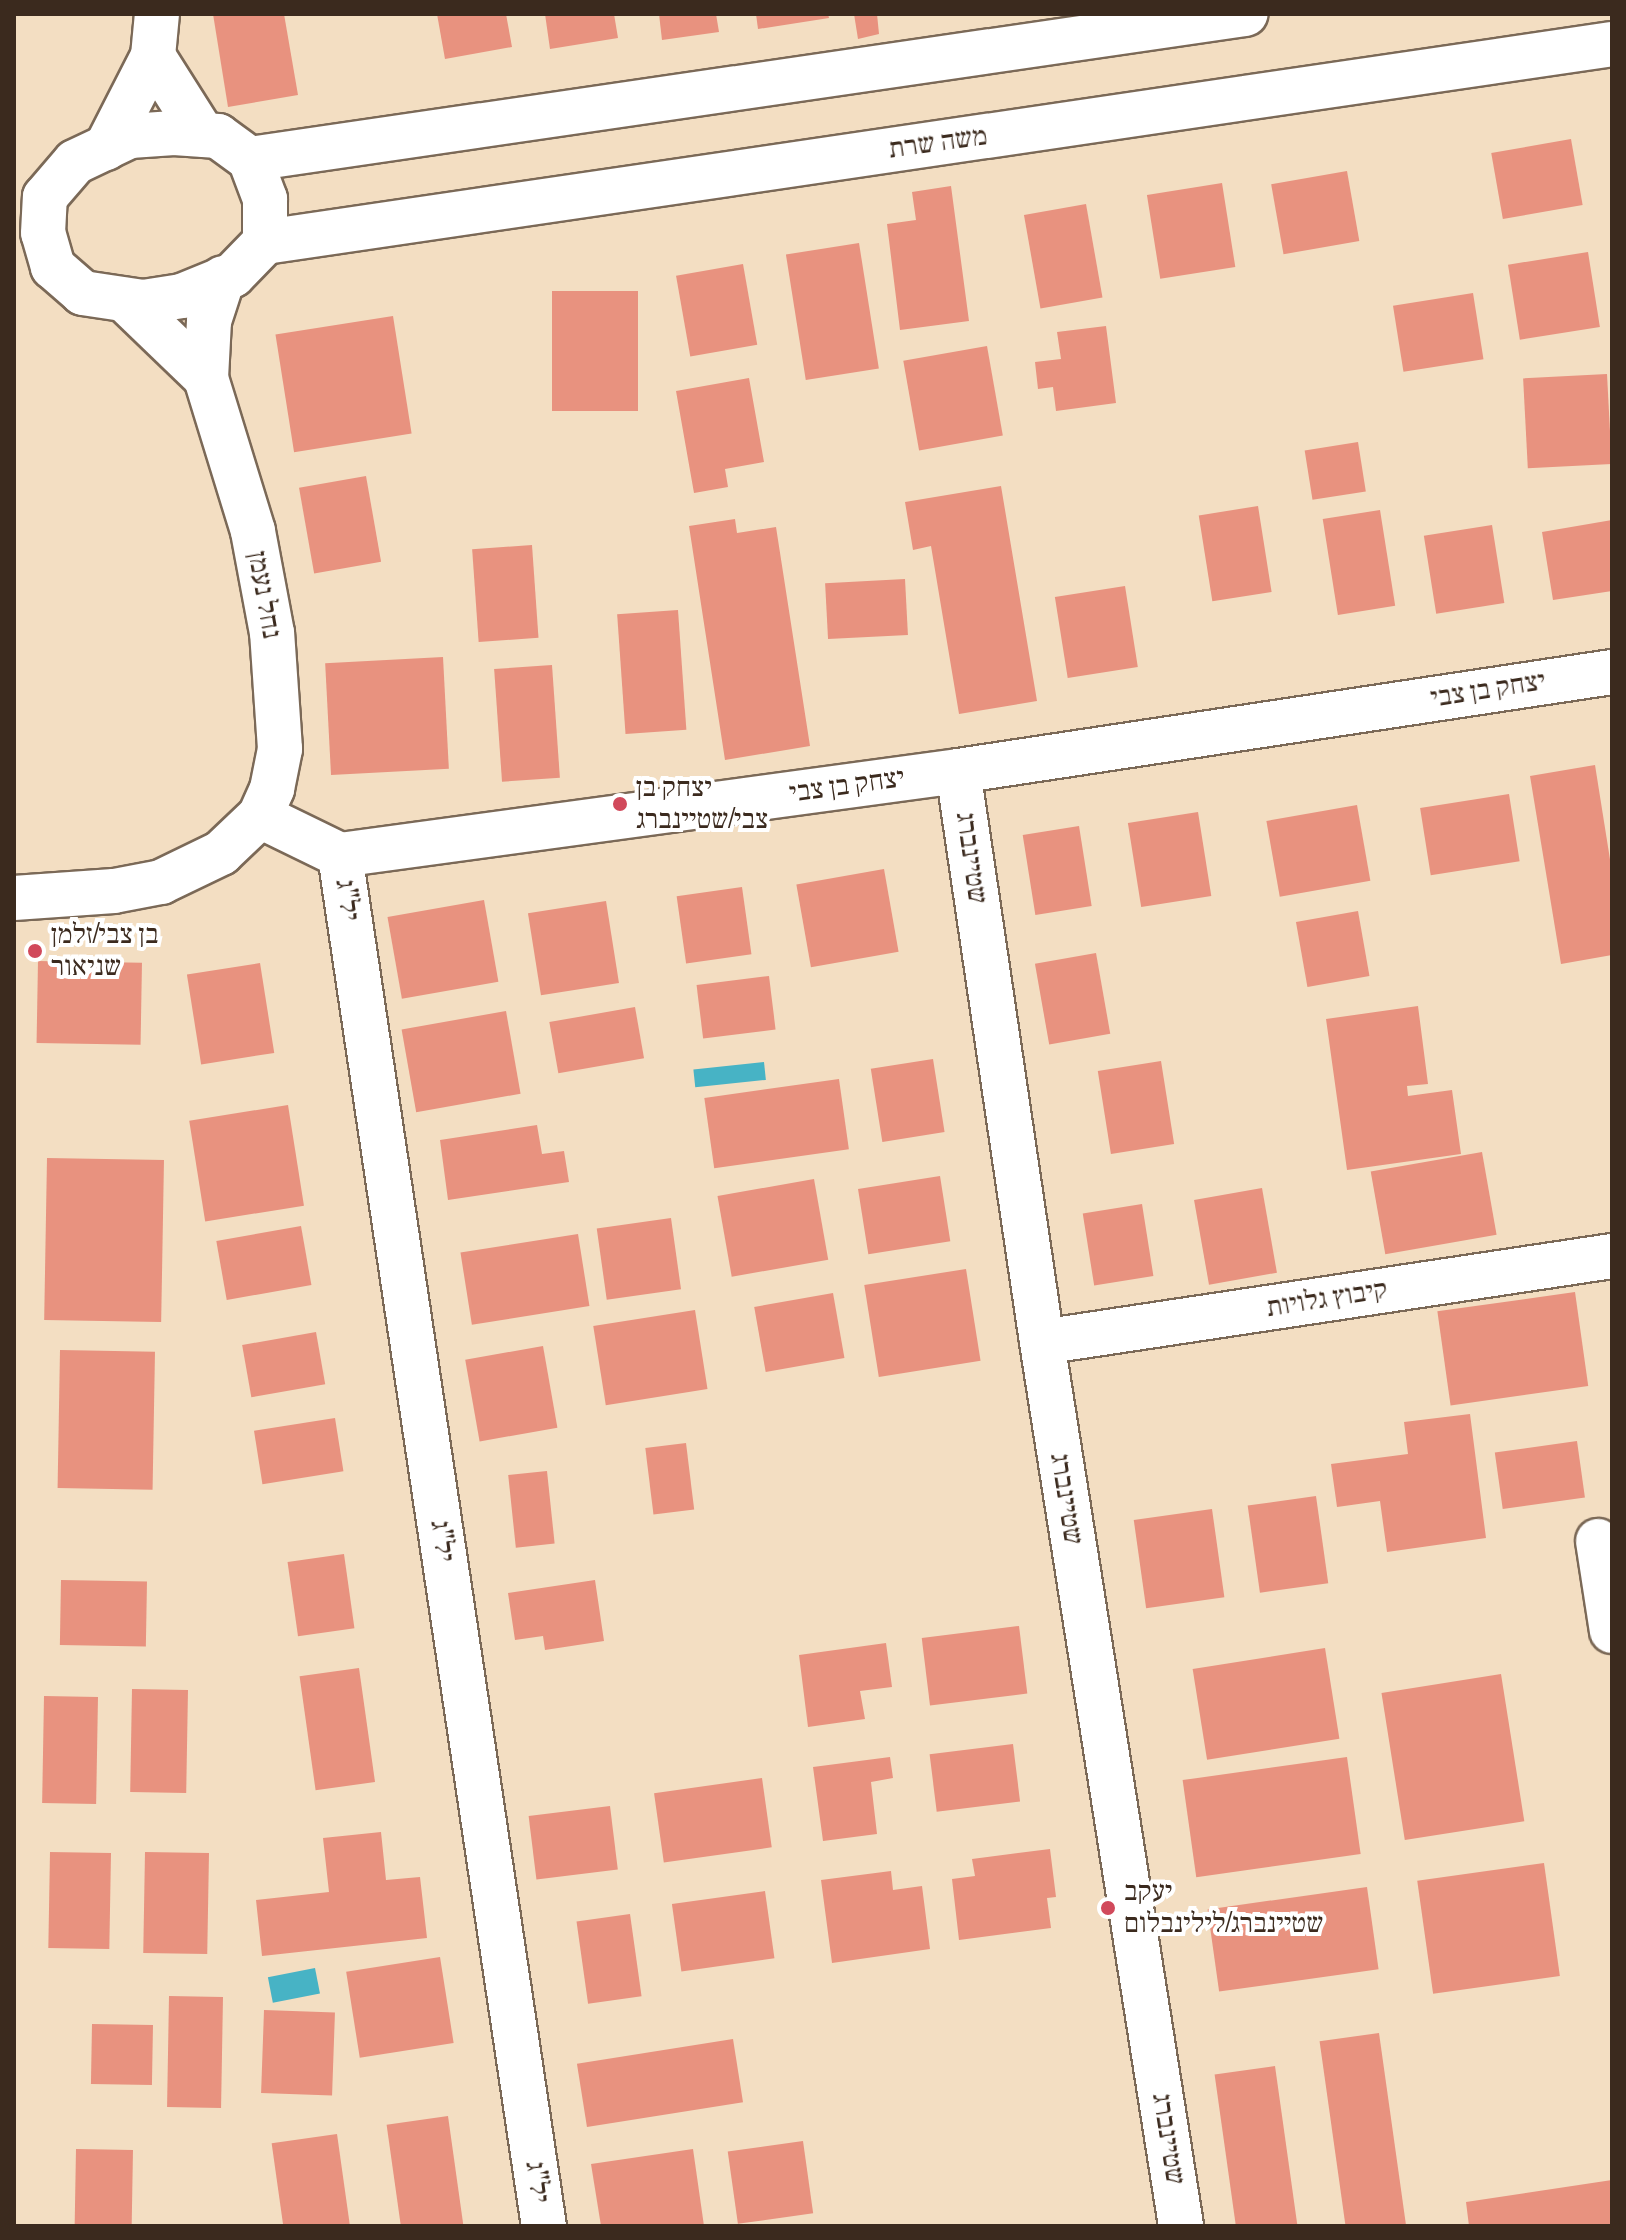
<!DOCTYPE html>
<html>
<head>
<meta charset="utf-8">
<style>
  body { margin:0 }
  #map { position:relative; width:1626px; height:2240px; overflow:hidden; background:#f3dec2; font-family:"Libre Bodoni","Frank Ruhl Libre",serif }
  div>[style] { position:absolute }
  .water>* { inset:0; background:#47b3c5; transform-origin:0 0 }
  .building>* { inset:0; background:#e8927f; transform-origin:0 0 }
  .roads { filter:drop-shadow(2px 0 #7b6957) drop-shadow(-2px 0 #7b6957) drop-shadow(0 2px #7b6957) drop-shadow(0 -2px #7b6957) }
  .minor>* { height:44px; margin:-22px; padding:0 22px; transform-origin:22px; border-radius:22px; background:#fff }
  .dots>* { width:22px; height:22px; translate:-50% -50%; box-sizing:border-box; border:4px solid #fff; border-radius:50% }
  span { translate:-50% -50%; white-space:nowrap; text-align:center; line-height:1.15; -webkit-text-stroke:8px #fff; paint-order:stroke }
  .street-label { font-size:28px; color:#3b2a1e }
  .poi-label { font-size:28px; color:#3b2a1e }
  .left { translate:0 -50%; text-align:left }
  .frame { position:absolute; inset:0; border:16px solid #3b2a1e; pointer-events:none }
</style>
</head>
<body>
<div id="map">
  <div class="water">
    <i style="left:764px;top:1062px;width:18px;height:71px;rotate:84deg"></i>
    <i style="left:315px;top:1968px;width:26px;height:48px;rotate:79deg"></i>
  </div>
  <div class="building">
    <i style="clip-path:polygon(213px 14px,284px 14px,298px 95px,228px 107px)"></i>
    <i style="clip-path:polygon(437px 14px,506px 14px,512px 47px,445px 59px)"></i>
    <i style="clip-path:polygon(545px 14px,614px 14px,618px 38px,550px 49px)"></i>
    <i style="clip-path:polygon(659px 14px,716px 14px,719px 32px,662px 40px)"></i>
    <i style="clip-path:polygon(756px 14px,828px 14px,829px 18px,758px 29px)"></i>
    <i style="clip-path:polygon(854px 14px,877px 14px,879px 34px,858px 39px)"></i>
    <i style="left:1571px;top:139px;width:67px;height:81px;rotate:80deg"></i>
    <i style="left:1347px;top:171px;width:71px;height:77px;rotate:80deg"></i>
    <i style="left:1222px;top:183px;width:85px;height:76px;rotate:81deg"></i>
    <i style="clip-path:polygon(951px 186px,969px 321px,900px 330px,887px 224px,916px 220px,912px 192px)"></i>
    <i style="left:1086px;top:204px;width:95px;height:63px;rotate:80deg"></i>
    <i style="left:859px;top:243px;width:127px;height:74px;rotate:81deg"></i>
    <i style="left:1588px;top:252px;width:76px;height:81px;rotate:81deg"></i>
    <i style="left:743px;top:264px;width:82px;height:68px;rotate:80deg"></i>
    <i style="left:552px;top:291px;width:86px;height:120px"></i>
    <i style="left:1473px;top:293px;width:67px;height:81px;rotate:81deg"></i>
    <i style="left:393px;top:316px;width:119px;height:119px;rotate:81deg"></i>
    <i style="clip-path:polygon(1106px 326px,1116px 403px,1056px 411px,1053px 387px,1038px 389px,1035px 362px,1061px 359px,1057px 332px)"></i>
    <i style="left:987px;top:346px;width:91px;height:85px;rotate:80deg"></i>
    <i style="left:1607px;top:374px;width:90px;height:84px;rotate:87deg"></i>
    <i style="clip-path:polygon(749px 378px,764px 462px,725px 469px,728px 487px,694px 493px,676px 391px)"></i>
    <i style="left:1358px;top:442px;width:50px;height:54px;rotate:81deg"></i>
    <i style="left:366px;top:476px;width:87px;height:68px;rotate:80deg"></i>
    <i style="clip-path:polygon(1001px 486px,1037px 701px,959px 714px,931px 546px,913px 550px,905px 502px)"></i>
    <i style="left:1258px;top:506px;width:87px;height:60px;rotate:81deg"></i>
    <i style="left:1380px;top:510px;width:97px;height:58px;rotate:81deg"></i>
    <i style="clip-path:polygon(735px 519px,737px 533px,776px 527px,810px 746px,725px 760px,689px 526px)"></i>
    <i style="clip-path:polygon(1612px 520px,1612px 591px,1553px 600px,1542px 532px)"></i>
    <i style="left:1492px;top:525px;width:79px;height:69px;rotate:81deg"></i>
    <i style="left:532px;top:545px;width:93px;height:60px;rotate:86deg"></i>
    <i style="left:905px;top:579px;width:56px;height:80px;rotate:87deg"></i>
    <i style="left:1125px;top:586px;width:82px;height:71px;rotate:81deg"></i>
    <i style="left:678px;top:610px;width:120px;height:61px;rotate:86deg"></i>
    <i style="left:443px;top:657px;width:112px;height:118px;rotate:87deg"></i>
    <i style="left:552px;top:665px;width:113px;height:58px;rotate:86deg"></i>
    <i style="clip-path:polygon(1595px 765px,1612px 872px,1612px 955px,1561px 964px,1530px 776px)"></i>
    <i style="left:1509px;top:794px;width:68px;height:90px;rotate:81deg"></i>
    <i style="left:1357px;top:805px;width:77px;height:92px;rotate:80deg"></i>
    <i style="left:1198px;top:812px;width:85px;height:71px;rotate:81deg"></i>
    <i style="left:1079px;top:826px;width:81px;height:57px;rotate:81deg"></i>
    <i style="left:884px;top:869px;width:84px;height:89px;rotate:80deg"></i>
    <i style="left:742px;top:887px;width:68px;height:66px;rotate:82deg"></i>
    <i style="left:484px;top:900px;width:83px;height:98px;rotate:80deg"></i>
    <i style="left:606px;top:901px;width:83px;height:79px;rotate:81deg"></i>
    <i style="left:1358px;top:911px;width:66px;height:63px;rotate:80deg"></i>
    <i style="left:1096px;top:953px;width:82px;height:62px;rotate:80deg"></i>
    <i style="left:38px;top:961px;width:104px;height:82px;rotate:1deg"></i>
    <i style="left:260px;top:963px;width:91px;height:74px;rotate:81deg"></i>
    <i style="left:769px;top:976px;width:54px;height:73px;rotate:83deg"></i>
    <i style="clip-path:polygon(1418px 1006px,1428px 1084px,1407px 1086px,1408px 1096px,1452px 1090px,1461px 1154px,1347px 1170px,1326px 1019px)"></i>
    <i style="left:635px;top:1007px;width:52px;height:87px;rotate:80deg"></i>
    <i style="left:506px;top:1011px;width:84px;height:106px;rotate:80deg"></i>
    <i style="left:933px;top:1059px;width:74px;height:63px;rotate:81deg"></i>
    <i style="left:1161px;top:1061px;width:84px;height:64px;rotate:81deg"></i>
    <i style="left:839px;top:1079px;width:71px;height:136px;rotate:82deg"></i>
    <i style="left:288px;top:1105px;width:102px;height:100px;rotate:81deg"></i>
    <i style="clip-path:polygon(537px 1125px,542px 1154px,564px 1151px,569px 1182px,448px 1200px,440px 1140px)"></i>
    <i style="left:1482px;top:1152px;width:84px;height:113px;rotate:80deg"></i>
    <i style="left:47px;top:1158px;width:117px;height:162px;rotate:1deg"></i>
    <i style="left:940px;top:1176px;width:66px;height:83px;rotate:81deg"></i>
    <i style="left:814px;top:1179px;width:82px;height:98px;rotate:80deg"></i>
    <i style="left:1262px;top:1188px;width:86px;height:69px;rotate:80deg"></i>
    <i style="left:1142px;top:1204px;width:73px;height:60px;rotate:81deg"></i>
    <i style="left:671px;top:1218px;width:72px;height:75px;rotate:82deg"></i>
    <i style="left:301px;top:1226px;width:60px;height:86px;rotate:80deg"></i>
    <i style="left:578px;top:1234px;width:73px;height:119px;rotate:81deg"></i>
    <i style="left:966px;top:1269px;width:93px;height:103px;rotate:81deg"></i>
    <i style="left:1575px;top:1292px;width:95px;height:139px;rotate:82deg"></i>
    <i style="left:833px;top:1293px;width:66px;height:80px;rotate:80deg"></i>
    <i style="left:695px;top:1310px;width:80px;height:103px;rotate:81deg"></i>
    <i style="left:316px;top:1332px;width:53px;height:75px;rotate:80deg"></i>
    <i style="left:543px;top:1346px;width:83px;height:79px;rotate:80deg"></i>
    <i style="left:60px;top:1350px;width:95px;height:138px;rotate:1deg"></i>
    <i style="clip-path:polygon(1470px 1414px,1486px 1538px,1387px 1552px,1380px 1501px,1337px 1507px,1331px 1464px,1408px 1454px,1404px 1422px)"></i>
    <i style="left:335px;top:1418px;width:54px;height:82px;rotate:81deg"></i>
    <i style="left:1577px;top:1441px;width:57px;height:83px;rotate:82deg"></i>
    <i style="left:686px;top:1443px;width:67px;height:41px;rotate:83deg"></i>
    <i style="left:547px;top:1471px;width:73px;height:39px;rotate:84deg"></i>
    <i style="left:1316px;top:1496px;width:88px;height:69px;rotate:82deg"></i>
    <i style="left:1212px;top:1509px;width:89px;height:79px;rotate:82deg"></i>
    <i style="left:344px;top:1554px;width:75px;height:57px;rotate:82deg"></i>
    <i style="left:61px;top:1580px;width:86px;height:65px;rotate:1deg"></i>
    <i style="clip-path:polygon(595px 1580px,604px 1641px,545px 1650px,543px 1636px,515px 1640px,508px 1593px)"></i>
    <i style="left:1019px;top:1626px;width:68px;height:98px;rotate:83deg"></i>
    <i style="clip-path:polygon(886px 1643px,892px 1687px,860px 1691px,865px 1719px,808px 1727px,799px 1655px)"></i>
    <i style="left:1325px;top:1648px;width:92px;height:134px;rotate:81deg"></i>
    <i style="left:359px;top:1668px;width:115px;height:60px;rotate:82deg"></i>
    <i style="left:1501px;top:1674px;width:149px;height:121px;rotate:81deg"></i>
    <i style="left:132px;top:1689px;width:56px;height:103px;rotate:1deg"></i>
    <i style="left:44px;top:1696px;width:54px;height:107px;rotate:1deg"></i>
    <i style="left:1013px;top:1744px;width:58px;height:84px;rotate:83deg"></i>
    <i style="clip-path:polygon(890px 1757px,893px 1778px,871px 1782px,877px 1834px,823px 1841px,813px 1767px)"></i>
    <i style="left:1347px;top:1757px;width:98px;height:166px;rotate:82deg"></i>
    <i style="left:762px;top:1778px;width:70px;height:109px;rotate:82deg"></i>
    <i style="left:610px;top:1806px;width:64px;height:82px;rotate:83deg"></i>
    <i style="clip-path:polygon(381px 1832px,386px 1880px,420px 1877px,427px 1938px,262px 1956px,256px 1900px,329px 1892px,323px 1838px)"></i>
    <i style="clip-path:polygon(1050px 1849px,1056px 1897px,1047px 1898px,1051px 1928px,959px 1940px,952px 1879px,975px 1876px,972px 1859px)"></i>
    <i style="left:50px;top:1852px;width:61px;height:96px;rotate:1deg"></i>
    <i style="left:145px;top:1852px;width:64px;height:101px;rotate:1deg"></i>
    <i style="left:1544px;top:1863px;width:114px;height:128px;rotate:82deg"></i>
    <i style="clip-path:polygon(891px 1871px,893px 1890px,922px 1886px,930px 1949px,832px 1963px,821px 1880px)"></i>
    <i style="left:1367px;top:1887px;width:83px;height:161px;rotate:82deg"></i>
    <i style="left:765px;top:1891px;width:68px;height:94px;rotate:82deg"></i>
    <i style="left:630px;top:1914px;width:83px;height:54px;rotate:82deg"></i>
    <i style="left:440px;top:1957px;width:87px;height:95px;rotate:81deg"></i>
    <i style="left:169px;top:1996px;width:54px;height:111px;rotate:1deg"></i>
    <i style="left:264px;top:2010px;width:71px;height:83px;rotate:2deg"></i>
    <i style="left:92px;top:2024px;width:61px;height:60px;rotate:1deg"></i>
    <i style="left:1379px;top:2033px;width:195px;height:60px;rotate:82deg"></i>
    <i style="left:733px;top:2039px;width:64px;height:158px;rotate:81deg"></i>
    <i style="left:1275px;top:2066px;width:162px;height:61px;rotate:82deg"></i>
    <i style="left:448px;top:2116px;width:111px;height:62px;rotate:82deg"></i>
    <i style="left:337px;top:2134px;width:93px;height:66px;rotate:82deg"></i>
    <i style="left:803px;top:2141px;width:73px;height:76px;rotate:82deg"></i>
    <i style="left:76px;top:2149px;width:57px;height:77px;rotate:1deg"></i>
    <i style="clip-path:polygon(693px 2149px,704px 2226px,601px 2226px,591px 2164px)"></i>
    <i style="clip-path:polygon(1612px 2180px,1612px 2226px,1469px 2226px,1466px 2202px)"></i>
  </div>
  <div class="roads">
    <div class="minor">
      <i style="left:153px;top:56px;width:93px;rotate:57.7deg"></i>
      <i style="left:174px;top:133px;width:44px;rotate:3.9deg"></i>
      <i style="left:218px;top:136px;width:39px;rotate:36deg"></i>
      <i style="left:250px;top:159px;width:43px;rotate:69.4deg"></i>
      <i style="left:265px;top:199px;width:43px;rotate:90deg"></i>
      <i style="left:265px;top:242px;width:46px;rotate:134.1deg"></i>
      <i style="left:233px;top:275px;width:55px;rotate:157.6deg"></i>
      <i style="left:182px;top:296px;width:39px;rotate:171deg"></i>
      <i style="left:143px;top:302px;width:61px;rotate:-171.5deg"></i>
      <i style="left:83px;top:293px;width:40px;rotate:-139deg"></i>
      <i style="left:53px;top:267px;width:35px;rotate:-106deg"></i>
      <i style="left:43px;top:233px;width:36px;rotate:-87deg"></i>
      <i style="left:45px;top:197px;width:46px;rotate:-49.4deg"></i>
      <i style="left:75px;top:162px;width:61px;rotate:-25.3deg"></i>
      <i style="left:130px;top:136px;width:44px;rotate:-3.9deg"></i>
      <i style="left:106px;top:148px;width:103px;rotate:-62.9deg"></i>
      <i style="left:153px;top:56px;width:42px;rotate:-84.6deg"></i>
      <i style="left:250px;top:159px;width:1006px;rotate:-8.29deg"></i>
      <i style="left:265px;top:242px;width:1361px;rotate:-8.36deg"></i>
      <i style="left:125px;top:300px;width:112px;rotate:43.9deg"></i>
      <i style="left:958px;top:771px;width:577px;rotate:81.63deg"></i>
      <i style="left:1042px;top:1342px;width:895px;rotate:81.06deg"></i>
      <i style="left:260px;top:816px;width:89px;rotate:26deg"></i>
      <i style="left:340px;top:855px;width:624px;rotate:-7.74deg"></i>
      <i style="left:958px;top:771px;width:661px;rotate:-8.61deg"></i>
      <i style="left:340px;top:855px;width:1386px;rotate:81.54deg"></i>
      <i style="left:14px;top:898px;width:100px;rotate:-4deg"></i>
      <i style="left:114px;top:891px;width:48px;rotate:-10.8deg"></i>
      <i style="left:161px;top:882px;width:67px;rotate:-25.8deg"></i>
      <i style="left:221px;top:853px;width:54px;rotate:-43.5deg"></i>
      <i style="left:260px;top:816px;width:30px;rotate:-66deg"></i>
      <i style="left:272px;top:789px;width:41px;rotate:-78.7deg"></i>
      <i style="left:280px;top:749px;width:116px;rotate:-93.9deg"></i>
      <i style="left:272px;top:633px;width:104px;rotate:-100.6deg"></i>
      <i style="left:253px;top:531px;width:160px;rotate:-107.1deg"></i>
      <i style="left:206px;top:378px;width:57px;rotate:-87deg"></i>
      <i style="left:209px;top:321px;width:45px;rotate:-72deg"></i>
      <i style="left:1042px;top:1342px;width:576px;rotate:-8.58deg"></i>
      <i style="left:1598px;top:1541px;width:91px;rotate:81.2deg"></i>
    </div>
  </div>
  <div class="dots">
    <i style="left:620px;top:804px;background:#d1495b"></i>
    <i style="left:35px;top:951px;background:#d1495b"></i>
    <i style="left:1108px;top:1908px;background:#d1495b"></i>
  </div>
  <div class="street-label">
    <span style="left:938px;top:143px;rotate:-8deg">משה שרת</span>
    <span style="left:264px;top:595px;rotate:80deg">נחל נעמן</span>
    <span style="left:1488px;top:690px;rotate:-9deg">יצחק בן צבי</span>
    <span style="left:847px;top:786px;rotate:-8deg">יצחק בן צבי</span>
    <span style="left:971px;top:858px;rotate:82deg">שטיינברג</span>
    <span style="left:347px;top:900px;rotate:82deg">יל"ג</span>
    <span style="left:1327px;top:1299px;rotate:-9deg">קיבוץ גלויות</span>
    <span style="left:1066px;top:1499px;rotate:81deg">שטיינברג</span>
    <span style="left:442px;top:1541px;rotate:82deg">יל"ג</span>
    <span style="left:1168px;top:2139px;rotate:81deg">שטיינברג</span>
    <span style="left:537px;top:2182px;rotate:82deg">יל"ג</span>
  </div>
  <div class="poi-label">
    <span class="left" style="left:636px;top:804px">יצחק בן<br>צבי/שטיינברג</span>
    <span class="left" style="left:51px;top:951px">בן צבי/זלמן<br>שניאור</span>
    <span class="left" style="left:1124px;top:1908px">יעקב<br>שטיינברג/לילינבלום</span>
  </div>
  <div class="frame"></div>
</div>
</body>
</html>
